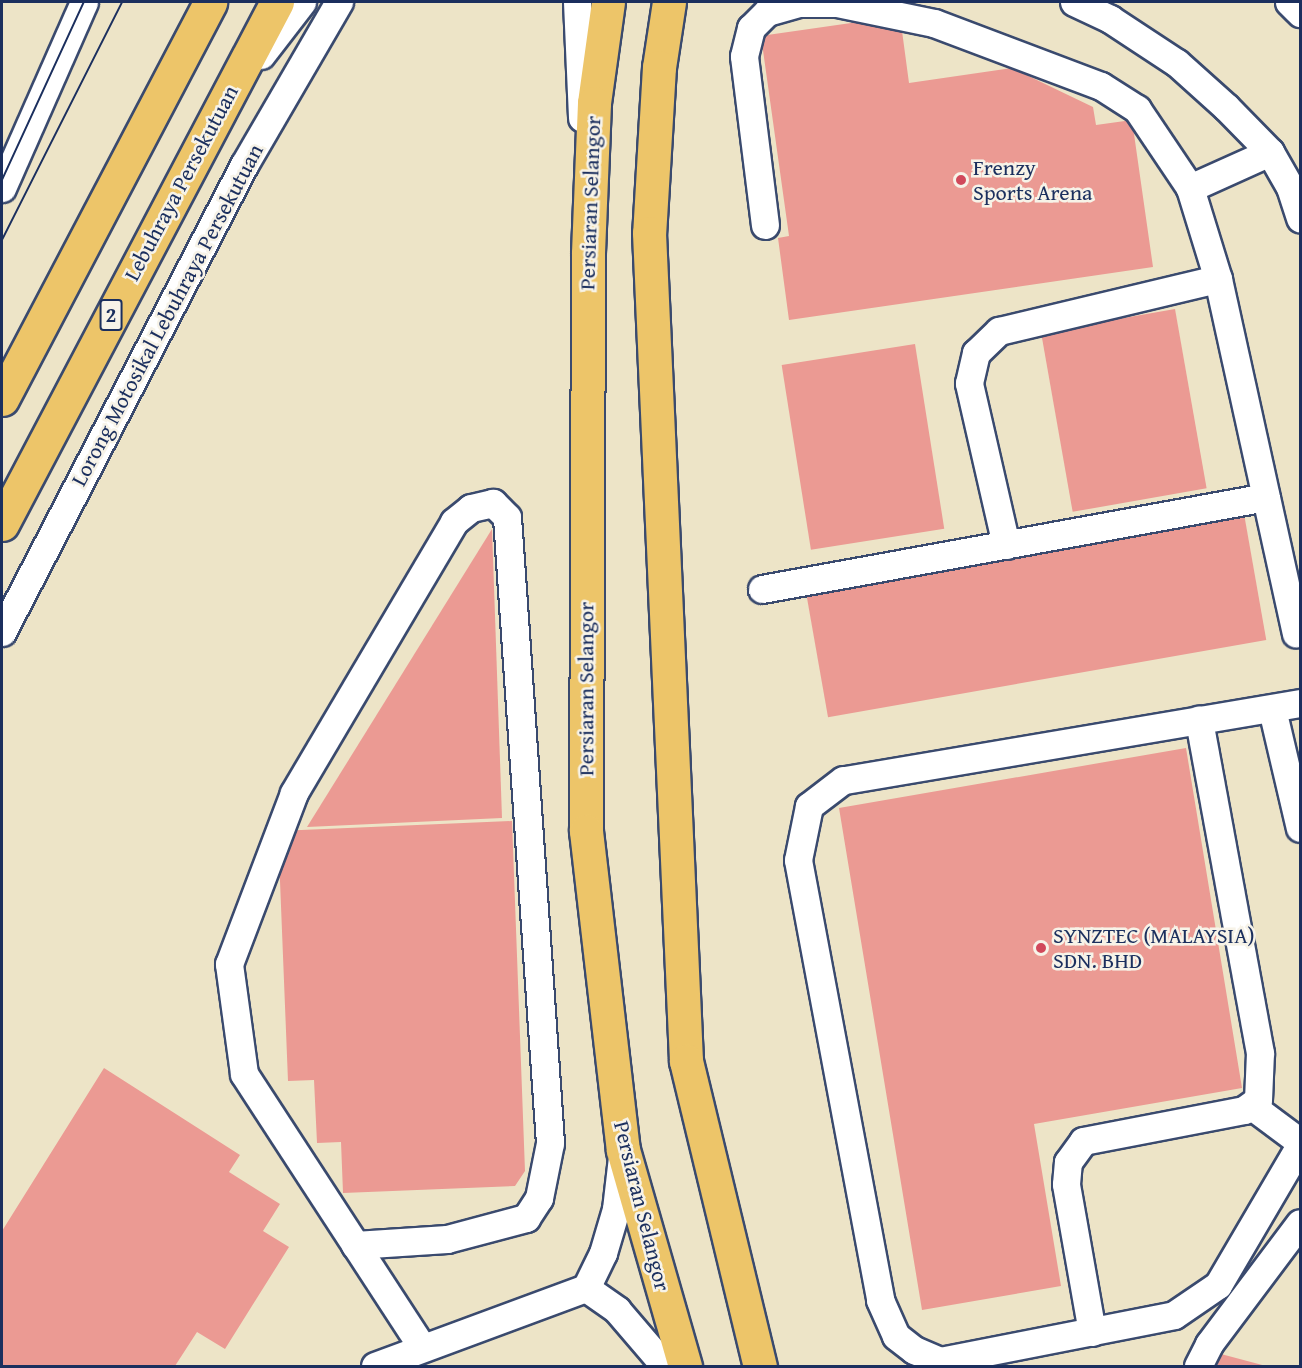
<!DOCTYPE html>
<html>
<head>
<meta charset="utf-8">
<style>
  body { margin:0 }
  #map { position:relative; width:1302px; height:1368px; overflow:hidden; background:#ede4c7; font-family:"Gentium Book Plus",serif }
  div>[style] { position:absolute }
  .building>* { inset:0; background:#eb9a93; transform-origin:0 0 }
  .roads { filter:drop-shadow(2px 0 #3a4a6e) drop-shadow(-2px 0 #3a4a6e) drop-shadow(0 2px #3a4a6e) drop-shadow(0 -2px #3a4a6e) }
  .minor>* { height:27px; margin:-13.5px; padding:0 13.5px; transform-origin:13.5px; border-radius:13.5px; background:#fff }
  .major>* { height:33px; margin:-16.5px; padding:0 16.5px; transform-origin:16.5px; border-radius:16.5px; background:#edc569 }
  .highway>* { height:33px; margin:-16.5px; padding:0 16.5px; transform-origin:16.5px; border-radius:16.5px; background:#edc569 }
  .tram>* { height:1.5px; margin:-0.75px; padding:0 0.75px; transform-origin:0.75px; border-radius:0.75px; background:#1b2f5e }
  .dots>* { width:16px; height:16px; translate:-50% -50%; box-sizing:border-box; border:3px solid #f7f3e8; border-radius:50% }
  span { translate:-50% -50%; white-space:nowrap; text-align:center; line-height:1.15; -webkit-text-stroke:5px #f7f3e8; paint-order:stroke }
  .shield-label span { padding:2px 4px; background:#f7f3e8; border:2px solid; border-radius:4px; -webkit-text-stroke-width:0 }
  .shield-label { font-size:21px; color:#1b2f5e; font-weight:700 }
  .poi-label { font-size:22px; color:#1b2f5e }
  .left { translate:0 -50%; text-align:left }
  .street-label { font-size:22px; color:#1b2f5e }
  .frame { position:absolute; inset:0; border:3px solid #1b2f5e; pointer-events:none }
</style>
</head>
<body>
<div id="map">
  <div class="building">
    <i style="clip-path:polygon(900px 16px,909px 83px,1012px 68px,1093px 107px,1096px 125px,1132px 120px,1153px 267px,789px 320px,778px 238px,789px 236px,761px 36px)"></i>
    <i style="left:1175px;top:309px;width:182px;height:136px;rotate:80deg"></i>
    <i style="left:915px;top:344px;width:187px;height:135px;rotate:81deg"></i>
    <i style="left:1243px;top:508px;width:134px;height:445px;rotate:80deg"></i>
    <i style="clip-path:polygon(492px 529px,502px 818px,307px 827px)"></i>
    <i style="clip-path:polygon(1186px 748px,1242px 1088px,1034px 1124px,1061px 1286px,922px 1310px,839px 808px)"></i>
    <i style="clip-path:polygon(512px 821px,525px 1171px,515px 1186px,343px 1193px,341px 1142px,317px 1143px,314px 1080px,288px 1081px,278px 831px)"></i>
    <i style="clip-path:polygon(104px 1068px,240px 1155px,229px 1172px,280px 1204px,263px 1231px,289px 1247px,225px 1349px,197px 1332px,175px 1366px,2px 1366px,2px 1231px)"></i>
    <i style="clip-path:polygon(1221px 1354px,1266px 1366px,1217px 1366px)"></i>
  </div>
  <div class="roads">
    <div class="minor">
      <i style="left:577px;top:2px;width:116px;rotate:87.5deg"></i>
      <i style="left:1074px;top:2px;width:40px;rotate:25deg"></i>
      <i style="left:1110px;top:19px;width:80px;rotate:33.3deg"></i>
      <i style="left:1177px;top:63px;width:66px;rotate:41.9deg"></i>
      <i style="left:1226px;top:107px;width:63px;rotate:45.6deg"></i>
      <i style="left:1270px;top:152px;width:40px;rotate:60.3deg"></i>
      <i style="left:1290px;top:187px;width:33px;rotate:72deg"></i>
      <i style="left:1289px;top:2px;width:16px;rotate:45deg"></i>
      <i style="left:261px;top:55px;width:67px;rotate:-52.3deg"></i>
      <i style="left:1270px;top:152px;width:88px;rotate:155.8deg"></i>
      <i style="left:1190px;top:188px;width:95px;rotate:72.9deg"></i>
      <i style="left:1218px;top:279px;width:363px;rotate:77.6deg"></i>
      <i style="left:2px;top:188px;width:203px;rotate:-66.2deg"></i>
      <i style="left:765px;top:225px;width:170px;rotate:-97.1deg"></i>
      <i style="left:744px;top:56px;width:29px;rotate:-76deg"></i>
      <i style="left:751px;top:28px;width:23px;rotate:-45deg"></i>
      <i style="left:767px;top:12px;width:32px;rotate:-16deg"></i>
      <i style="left:798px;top:3px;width:39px"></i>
      <i style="left:837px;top:3px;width:99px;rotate:11.7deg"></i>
      <i style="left:934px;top:23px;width:178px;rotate:20.7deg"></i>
      <i style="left:1101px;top:86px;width:43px;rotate:32.6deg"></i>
      <i style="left:1137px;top:109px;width:95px;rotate:56.1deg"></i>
      <i style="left:1006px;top:545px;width:166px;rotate:-102.9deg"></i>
      <i style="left:969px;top:383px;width:31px;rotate:-77deg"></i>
      <i style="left:976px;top:353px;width:32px;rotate:-44deg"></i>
      <i style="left:999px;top:331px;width:225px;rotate:-13.4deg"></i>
      <i style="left:762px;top:589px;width:512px;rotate:-10.34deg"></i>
      <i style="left:2px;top:632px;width:526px;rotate:-62.61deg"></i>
      <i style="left:244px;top:165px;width:189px;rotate:-59.8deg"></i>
      <i style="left:1300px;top:703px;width:463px;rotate:170.4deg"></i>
      <i style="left:843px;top:780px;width:43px;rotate:142.6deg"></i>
      <i style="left:809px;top:806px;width:55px;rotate:101.5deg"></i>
      <i style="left:798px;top:860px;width:448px;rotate:79.4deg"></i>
      <i style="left:880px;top:1300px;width:39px;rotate:66deg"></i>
      <i style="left:896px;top:1336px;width:23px;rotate:38deg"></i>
      <i style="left:914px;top:1350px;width:28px;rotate:23deg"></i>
      <i style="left:940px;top:1361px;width:238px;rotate:-11.1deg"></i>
      <i style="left:1174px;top:1315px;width:53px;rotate:-34.3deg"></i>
      <i style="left:1218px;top:1285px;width:162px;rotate:-59.6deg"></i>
      <i style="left:1272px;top:709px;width:122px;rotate:76.8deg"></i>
      <i style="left:1253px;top:1107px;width:59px;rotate:36.7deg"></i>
      <i style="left:355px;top:1245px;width:92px;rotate:-3.7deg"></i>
      <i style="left:447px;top:1239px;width:82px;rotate:-14.9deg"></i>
      <i style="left:526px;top:1218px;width:24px;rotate:-57deg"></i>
      <i style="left:539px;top:1198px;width:56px;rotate:-78.7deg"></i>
      <i style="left:550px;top:1143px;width:627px;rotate:-93.93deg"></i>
      <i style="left:507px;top:517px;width:20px;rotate:-135deg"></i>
      <i style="left:493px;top:503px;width:23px;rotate:167deg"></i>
      <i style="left:471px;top:508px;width:22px;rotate:141deg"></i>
      <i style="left:454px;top:522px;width:315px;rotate:120.6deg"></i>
      <i style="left:294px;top:793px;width:183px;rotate:110.8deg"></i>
      <i style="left:229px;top:964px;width:111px;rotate:82.2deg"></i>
      <i style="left:244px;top:1074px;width:325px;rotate:56.9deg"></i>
      <i style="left:586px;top:1288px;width:38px;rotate:35deg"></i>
      <i style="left:617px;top:1310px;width:74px;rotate:49.4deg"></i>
      <i style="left:1092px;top:1332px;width:150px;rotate:-100deg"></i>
      <i style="left:1066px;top:1184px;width:22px;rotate:-85deg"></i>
      <i style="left:1068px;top:1162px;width:26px;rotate:-54deg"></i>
      <i style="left:1083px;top:1141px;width:164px;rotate:-10.9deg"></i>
      <i style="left:1244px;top:1110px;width:17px;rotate:-36deg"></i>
      <i style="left:1258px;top:1100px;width:47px;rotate:-87.6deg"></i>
      <i style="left:1260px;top:1053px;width:339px;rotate:-100.4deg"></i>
      <i style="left:375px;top:1366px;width:225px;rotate:-20.3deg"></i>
      <i style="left:586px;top:1288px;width:39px;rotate:-64deg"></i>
      <i style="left:603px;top:1253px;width:46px;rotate:-73.5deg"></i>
      <i style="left:616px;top:1209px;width:52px;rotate:-83.4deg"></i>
      <i style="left:1198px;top:1366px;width:25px;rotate:-63deg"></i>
      <i style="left:1209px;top:1344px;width:151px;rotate:-53.1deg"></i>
    </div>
    <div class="major">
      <i style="left:608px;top:2px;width:102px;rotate:97.9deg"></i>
      <i style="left:594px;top:103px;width:151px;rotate:92.3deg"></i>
      <i style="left:588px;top:254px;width:577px;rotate:90.2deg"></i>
      <i style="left:586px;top:831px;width:321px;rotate:83.4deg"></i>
      <i style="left:623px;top:1150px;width:225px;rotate:74deg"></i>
      <i style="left:669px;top:2px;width:66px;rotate:98.7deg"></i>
      <i style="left:659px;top:67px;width:166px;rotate:93.4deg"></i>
      <i style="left:649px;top:233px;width:829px;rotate:87.44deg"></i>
      <i style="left:686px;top:1061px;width:314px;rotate:76.4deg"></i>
    </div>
    <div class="highway">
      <i style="left:2px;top:399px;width:448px;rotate:-62.3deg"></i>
      <i style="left:2px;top:524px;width:590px;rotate:-62.22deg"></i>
    </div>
  </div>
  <div class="tram">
    <i style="left:2px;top:180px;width:196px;rotate:-65.3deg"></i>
    <i style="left:2px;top:240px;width:267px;rotate:-63.2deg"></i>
  </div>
  <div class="dots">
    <i style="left:961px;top:180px;background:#d1495b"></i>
    <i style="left:1041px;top:948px;background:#d1495b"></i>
  </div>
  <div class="shield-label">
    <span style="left:111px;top:315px">2</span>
  </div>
  <div class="poi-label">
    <span class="left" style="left:973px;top:180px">Frenzy<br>Sports Arena</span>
    <span class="left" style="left:1053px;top:948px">SYNZTEC (MALAYSIA)<br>SDN. BHD</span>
  </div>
  <div class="street-label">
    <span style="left:181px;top:183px;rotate:-62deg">Lebuhraya Persekutuan</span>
    <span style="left:590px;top:203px;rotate:-88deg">Persiaran Selangor</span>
    <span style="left:167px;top:315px;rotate:-62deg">Lorong Motosikal Lebuhraya Persekutuan</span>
    <span style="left:586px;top:689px;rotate:-90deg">Persiaran Selangor</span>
    <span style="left:642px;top:1206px;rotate:76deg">Persiaran Selangor</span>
  </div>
  <div class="frame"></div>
</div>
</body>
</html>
